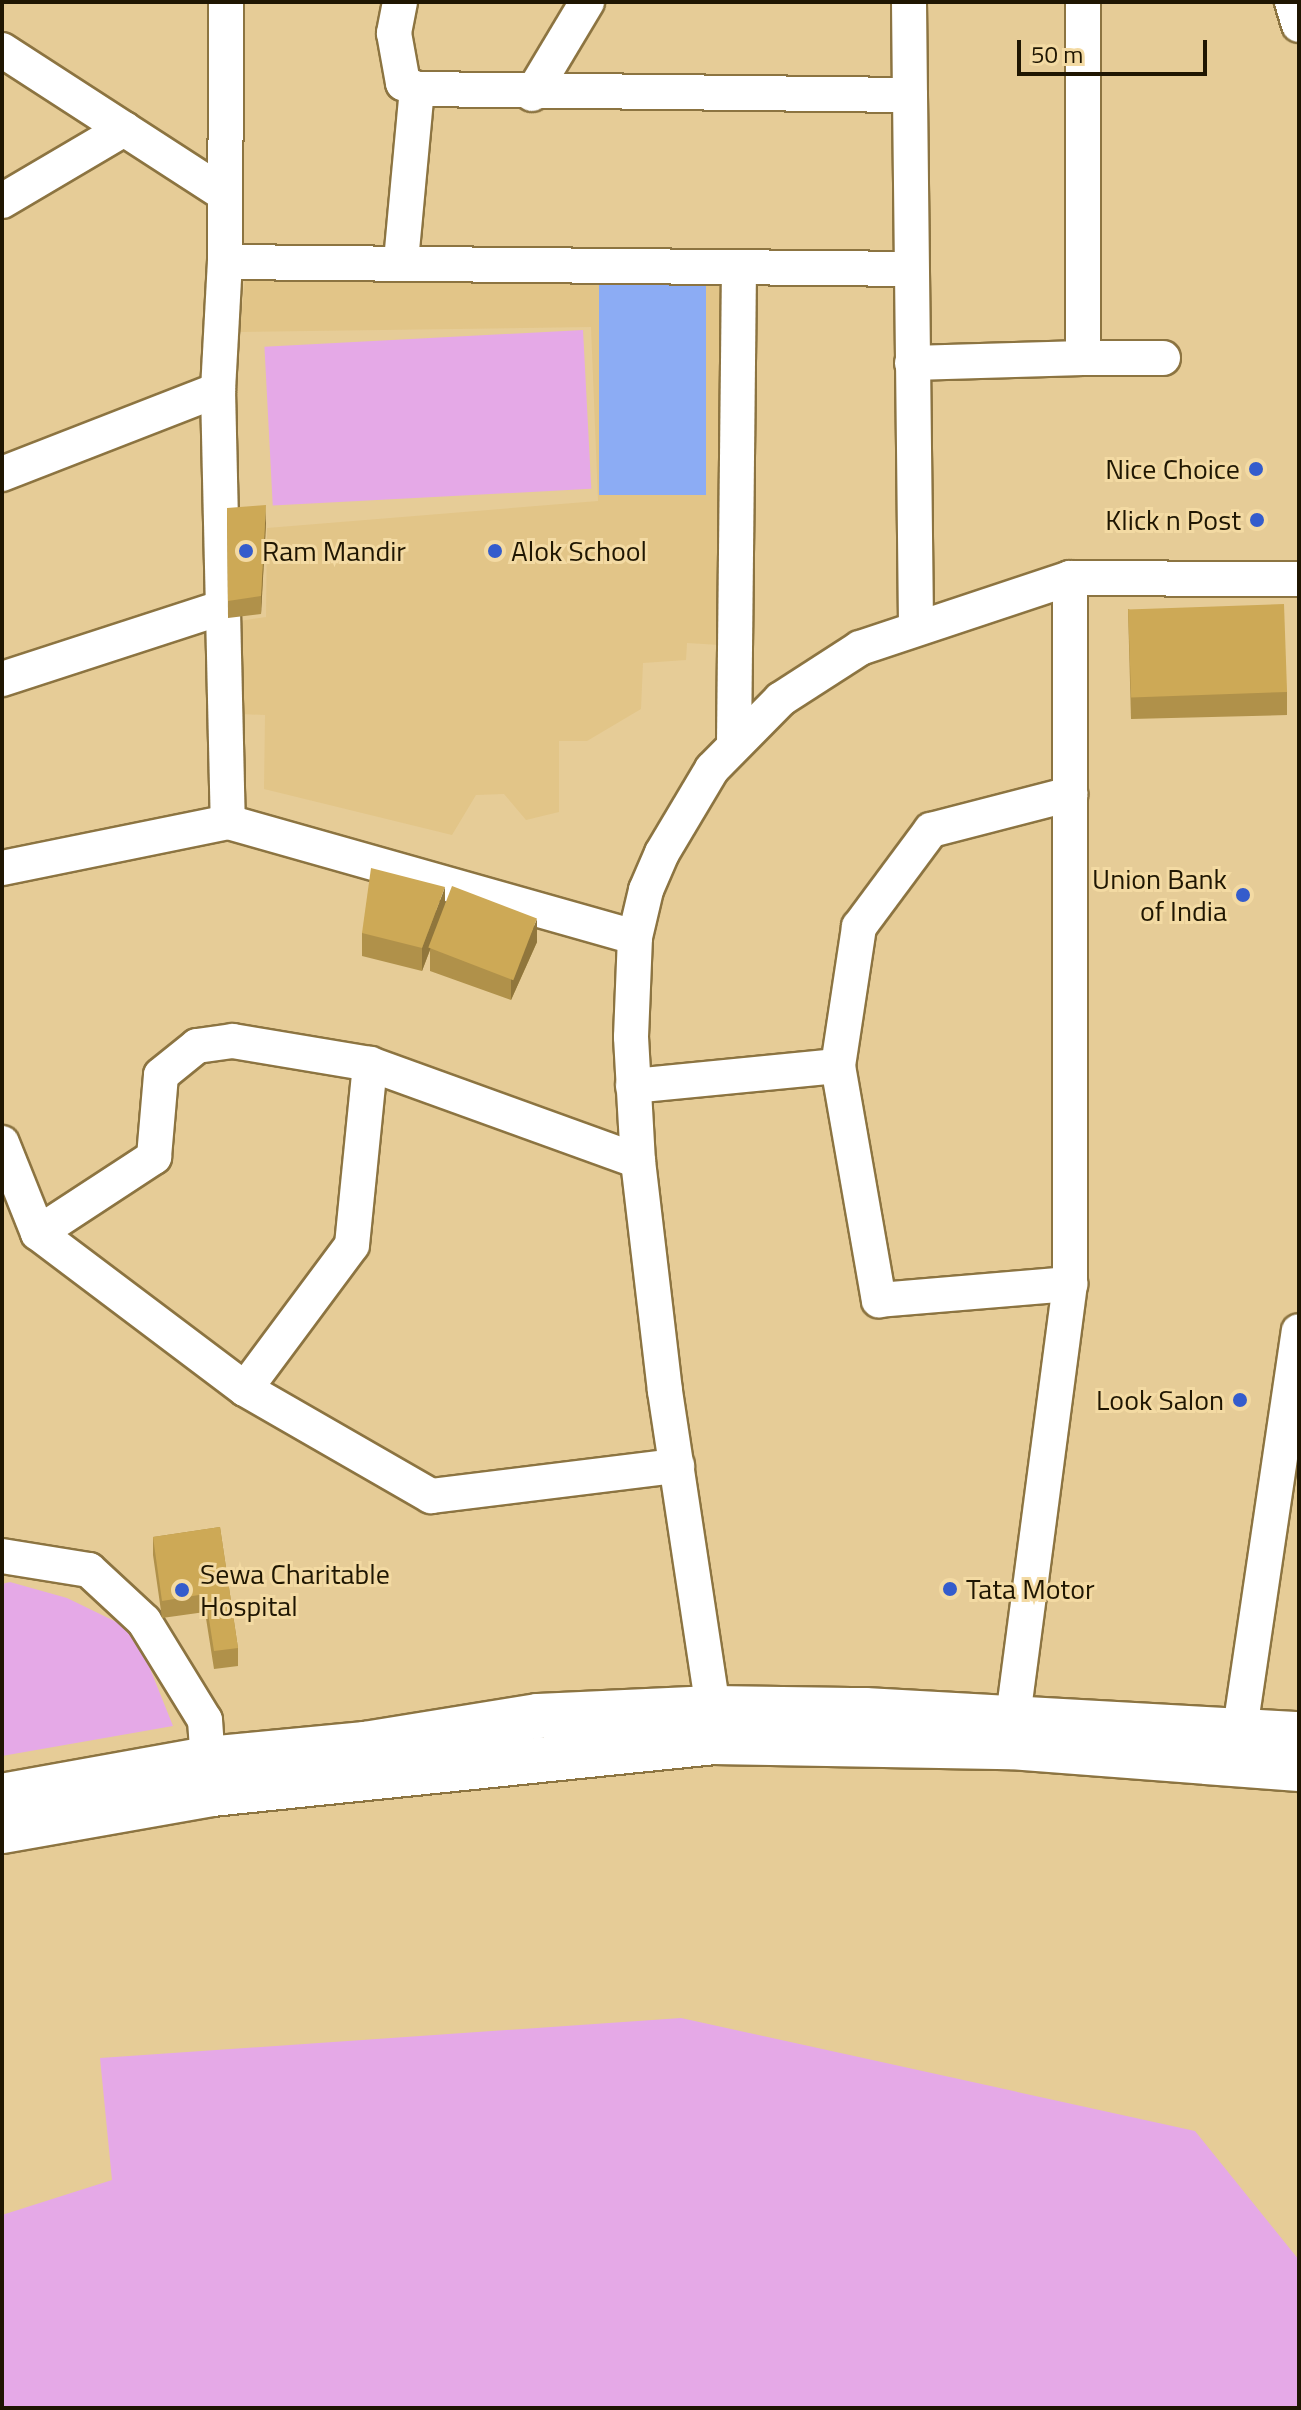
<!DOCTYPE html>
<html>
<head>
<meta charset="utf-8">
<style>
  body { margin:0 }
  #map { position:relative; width:1301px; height:2410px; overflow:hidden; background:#e6cc97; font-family:"Titillium Web",sans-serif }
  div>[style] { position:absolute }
  .built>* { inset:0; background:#e2c588 }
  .green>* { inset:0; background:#e5a9e7; transform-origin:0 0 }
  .water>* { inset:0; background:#8cacf4; transform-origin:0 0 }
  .roads { filter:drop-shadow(2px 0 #8c7441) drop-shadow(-2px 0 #8c7441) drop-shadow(0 2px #8c7441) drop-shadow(0 -2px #8c7441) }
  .minor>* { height:34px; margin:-17px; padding:0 17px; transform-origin:17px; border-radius:17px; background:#fff }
  .major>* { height:44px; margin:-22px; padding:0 22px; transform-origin:22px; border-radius:22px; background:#fff }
  .wall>* { inset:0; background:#b0914a }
  .shaded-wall>* { inset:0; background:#90763c }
  .building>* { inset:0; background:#cda956; transform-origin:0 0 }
  .dots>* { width:22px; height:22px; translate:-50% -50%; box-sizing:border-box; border:4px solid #f3daa3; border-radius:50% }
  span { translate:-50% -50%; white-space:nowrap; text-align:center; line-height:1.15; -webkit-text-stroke:6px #f3daa3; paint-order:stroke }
  .poi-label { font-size:28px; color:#1f1602 }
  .right { translate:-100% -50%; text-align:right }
  .left { translate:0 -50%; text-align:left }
  .frame { position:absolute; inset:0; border:4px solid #1f1602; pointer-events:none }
  .scale { position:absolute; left:1017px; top:40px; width:190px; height:36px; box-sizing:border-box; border:4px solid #1f1602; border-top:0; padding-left:10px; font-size:24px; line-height:28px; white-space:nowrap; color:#1f1602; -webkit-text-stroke:6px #f3daa3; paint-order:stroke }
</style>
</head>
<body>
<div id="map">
  <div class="built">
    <i style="clip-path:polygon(245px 279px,730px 282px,720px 645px,687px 643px,686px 660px,643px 663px,641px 709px,587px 741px,559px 741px,559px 812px,526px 820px,504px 794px,476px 795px,452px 835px,264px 789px,265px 715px,240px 714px,239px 621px,266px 617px,267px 528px,598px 501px,591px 327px,240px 332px)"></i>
  </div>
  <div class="green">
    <i style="left:583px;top:330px;width:159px;height:319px;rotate:87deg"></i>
    <i style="clip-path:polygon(10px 1582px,67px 1598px,135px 1631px,173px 1726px,2px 1756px,2px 1584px)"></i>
    <i style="clip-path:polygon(681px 2018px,1195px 2131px,1299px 2260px,1299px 2408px,2px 2408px,2px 2215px,112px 2180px,100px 2058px)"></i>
  </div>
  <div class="water">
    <i style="left:599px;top:281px;width:107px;height:214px"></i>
  </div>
  <div class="roads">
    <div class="minor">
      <i style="left:226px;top:2px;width:260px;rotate:90.2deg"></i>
      <i style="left:225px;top:262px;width:686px;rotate:0.58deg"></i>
      <i style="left:400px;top:2px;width:32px;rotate:101deg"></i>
      <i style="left:394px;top:33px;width:51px;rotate:79.8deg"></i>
      <i style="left:403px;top:83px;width:15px;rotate:23deg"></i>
      <i style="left:417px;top:89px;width:493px;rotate:0.7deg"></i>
      <i style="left:910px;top:95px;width:530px;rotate:89.35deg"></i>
      <i style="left:909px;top:2px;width:93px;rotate:89.4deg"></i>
      <i style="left:1292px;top:2px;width:24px;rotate:73deg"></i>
      <i style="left:2px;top:50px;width:265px;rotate:32.9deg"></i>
      <i style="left:532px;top:94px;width:107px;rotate:-59.1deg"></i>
      <i style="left:2px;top:201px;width:142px;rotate:-30.5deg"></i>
      <i style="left:401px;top:261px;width:173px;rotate:-84.7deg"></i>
      <i style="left:1083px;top:358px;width:80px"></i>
      <i style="left:912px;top:363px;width:171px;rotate:-1.7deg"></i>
      <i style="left:1083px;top:358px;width:356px;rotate:-90deg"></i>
      <i style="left:218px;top:390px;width:128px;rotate:-86.9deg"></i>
      <i style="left:2px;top:474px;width:232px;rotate:-21.3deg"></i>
      <i style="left:218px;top:390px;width:432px;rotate:88.7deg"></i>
      <i style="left:2px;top:679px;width:232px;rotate:-18deg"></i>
      <i style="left:734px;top:744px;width:476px;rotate:-89.4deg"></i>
      <i style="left:2px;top:868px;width:231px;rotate:-11.5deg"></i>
      <i style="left:228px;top:822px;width:423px;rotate:15.8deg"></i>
      <i style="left:635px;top:937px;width:48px;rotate:-76.8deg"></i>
      <i style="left:646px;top:890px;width:40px;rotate:-66.6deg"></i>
      <i style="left:662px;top:853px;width:98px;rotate:-59.2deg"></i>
      <i style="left:712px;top:769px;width:98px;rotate:-45.4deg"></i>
      <i style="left:781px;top:699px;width:94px;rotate:-32.8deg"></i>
      <i style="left:860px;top:648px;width:221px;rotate:-18.4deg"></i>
      <i style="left:1070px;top:578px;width:229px;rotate:0.3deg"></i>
      <i style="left:635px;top:937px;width:100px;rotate:92.3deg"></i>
      <i style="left:631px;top:1037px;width:124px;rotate:86.8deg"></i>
      <i style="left:638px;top:1161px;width:232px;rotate:83.3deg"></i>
      <i style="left:665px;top:1391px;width:321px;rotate:81.4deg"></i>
      <i style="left:838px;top:1066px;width:141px;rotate:-81.4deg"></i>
      <i style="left:859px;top:927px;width:121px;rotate:-53.4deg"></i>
      <i style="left:931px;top:830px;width:144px;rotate:-14.5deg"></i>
      <i style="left:633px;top:1086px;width:206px;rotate:-5.6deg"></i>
      <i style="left:838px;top:1066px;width:238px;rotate:80.1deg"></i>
      <i style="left:879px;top:1300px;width:192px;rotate:-4.8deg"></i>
      <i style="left:2px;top:1143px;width:97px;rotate:68.2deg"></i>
      <i style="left:38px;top:1233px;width:259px;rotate:37deg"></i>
      <i style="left:245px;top:1389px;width:215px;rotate:29.9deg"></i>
      <i style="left:431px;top:1496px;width:248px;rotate:-7deg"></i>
      <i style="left:38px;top:1233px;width:139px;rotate:-33.2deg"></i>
      <i style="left:154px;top:1157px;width:82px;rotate:-85.1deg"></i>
      <i style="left:161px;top:1075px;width:46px;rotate:-38.9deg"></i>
      <i style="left:197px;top:1046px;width:36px;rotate:-8deg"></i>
      <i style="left:233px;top:1041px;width:139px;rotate:9.5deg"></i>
      <i style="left:370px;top:1064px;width:285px;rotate:19.9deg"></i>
      <i style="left:245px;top:1389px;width:179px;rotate:-53.4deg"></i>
      <i style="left:352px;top:1245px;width:182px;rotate:-84.3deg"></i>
      <i style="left:2px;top:1556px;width:88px;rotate:9.1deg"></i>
      <i style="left:89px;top:1570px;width:75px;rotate:42.8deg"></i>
      <i style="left:144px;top:1621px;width:116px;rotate:58.4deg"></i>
      <i style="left:205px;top:1720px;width:39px;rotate:86deg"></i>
      <i style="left:1013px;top:1717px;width:437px;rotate:-82.5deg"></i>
      <i style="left:1070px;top:1284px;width:706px;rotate:-90deg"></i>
      <i style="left:1240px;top:1729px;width:402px;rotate:-81.6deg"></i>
    </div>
    <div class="major">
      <i style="left:2px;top:1796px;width:209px;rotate:-10.2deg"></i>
      <i style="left:208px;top:1759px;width:158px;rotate:-5.5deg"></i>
      <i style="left:365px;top:1744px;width:175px;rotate:-9.2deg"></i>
      <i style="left:538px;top:1716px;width:175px;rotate:-2.6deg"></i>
      <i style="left:713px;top:1708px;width:152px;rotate:0.8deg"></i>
      <i style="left:865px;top:1710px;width:435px;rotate:3.2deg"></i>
      <i style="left:2px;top:1831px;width:213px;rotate:-10deg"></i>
      <i style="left:212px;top:1794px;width:505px;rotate:-5.91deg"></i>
      <i style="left:714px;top:1742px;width:297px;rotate:1deg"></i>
      <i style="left:1011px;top:1747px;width:289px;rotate:4.4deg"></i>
    </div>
  </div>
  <div class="wall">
    <i style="clip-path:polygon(227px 508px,266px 523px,261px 614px,228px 618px)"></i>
    <i style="clip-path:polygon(1128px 609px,1287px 692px,1287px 715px,1131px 719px)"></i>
    <i style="clip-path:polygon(445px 908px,537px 942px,511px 1000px,430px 971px,430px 950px,422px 971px,362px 956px,362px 933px)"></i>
    <i style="clip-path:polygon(220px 1527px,238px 1648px,238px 1666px,214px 1669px,205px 1612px,162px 1618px,153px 1555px,153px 1537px)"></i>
  </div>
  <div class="shaded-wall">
    <i style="clip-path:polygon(266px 505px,266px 523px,261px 614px,261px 596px)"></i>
    <i style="clip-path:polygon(445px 887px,445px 910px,422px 971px,422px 948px)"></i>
    <i style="clip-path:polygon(537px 919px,537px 942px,511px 1000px,511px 978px)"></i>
  </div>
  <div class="building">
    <i style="clip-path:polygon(266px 505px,261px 596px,228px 601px,227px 508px)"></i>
    <i style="left:1284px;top:604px;width:88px;height:156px;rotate:88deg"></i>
    <i style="clip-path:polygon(371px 868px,445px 887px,422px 948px,362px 933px)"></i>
    <i style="left:452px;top:886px;width:91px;height:66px;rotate:21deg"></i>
    <i style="clip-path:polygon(220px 1527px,238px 1648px,214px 1651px,205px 1594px,162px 1601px,153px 1537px)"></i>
  </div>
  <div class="dots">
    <i style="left:1256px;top:469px;background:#345ccc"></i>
    <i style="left:1257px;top:520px;background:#345ccc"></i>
    <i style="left:246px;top:551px;background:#345ccc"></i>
    <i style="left:495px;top:551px;background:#345ccc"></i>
    <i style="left:1243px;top:895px;background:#345ccc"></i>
    <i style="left:1240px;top:1400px;background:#345ccc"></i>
    <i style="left:950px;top:1589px;background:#345ccc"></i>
    <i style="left:182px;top:1590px;background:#345ccc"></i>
  </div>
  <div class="poi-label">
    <span class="right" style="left:1240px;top:469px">Nice Choice</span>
    <span class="right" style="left:1241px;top:520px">Klick n Post</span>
    <span class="left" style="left:262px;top:551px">Ram Mandir</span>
    <span class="left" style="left:511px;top:551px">Alok School</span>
    <span class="right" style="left:1227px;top:895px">Union Bank<br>of India</span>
    <span class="right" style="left:1224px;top:1400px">Look Salon</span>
    <span class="left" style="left:200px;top:1590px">Sewa Charitable<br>Hospital</span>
    <span class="left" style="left:966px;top:1589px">Tata Motor</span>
  </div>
  <div class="frame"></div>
  <div class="scale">50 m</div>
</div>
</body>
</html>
